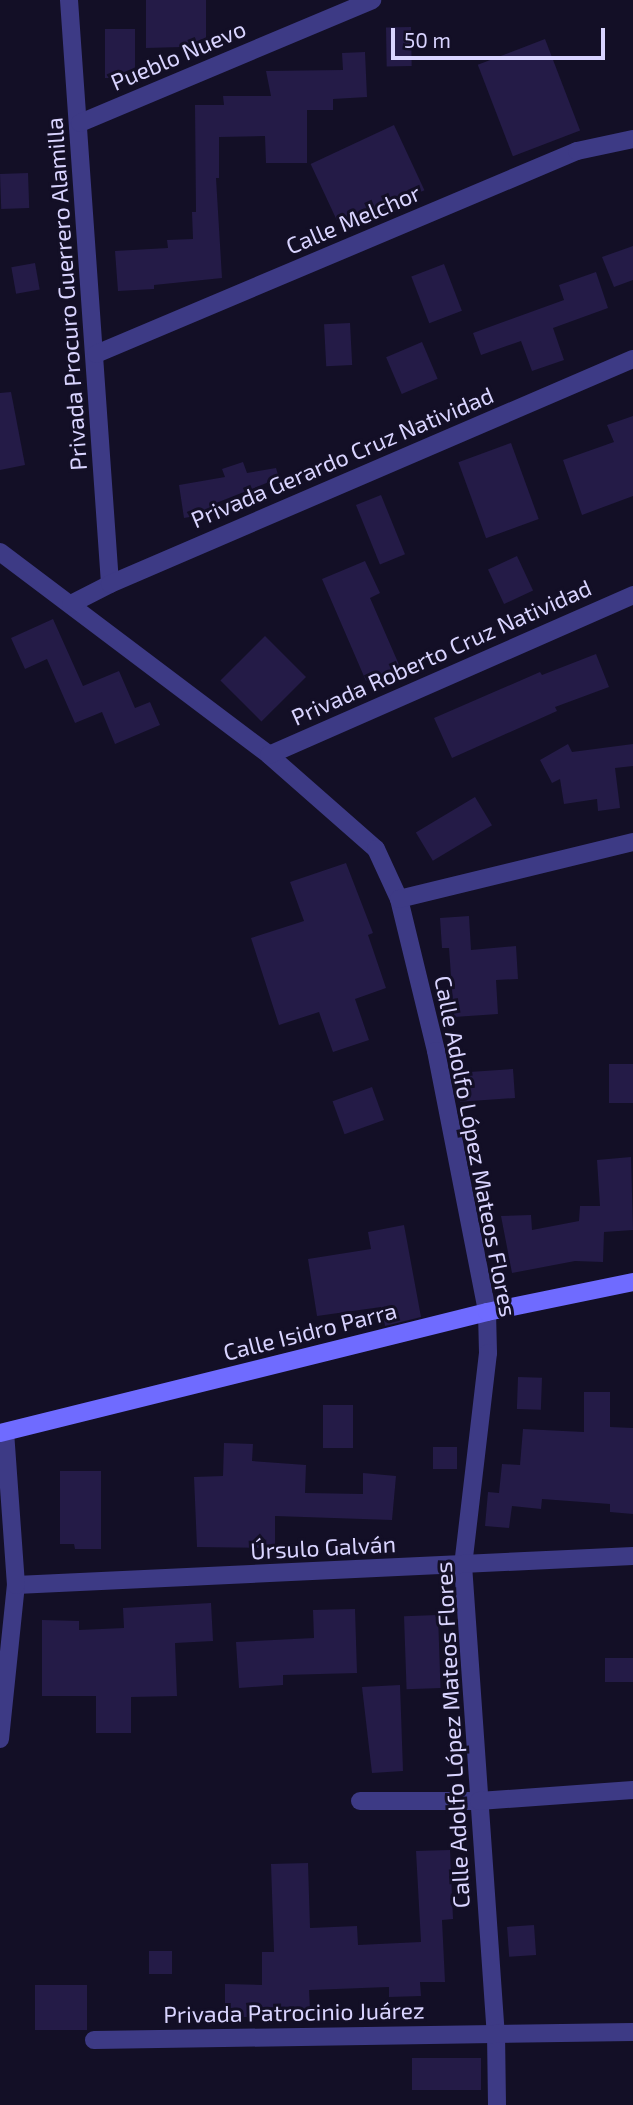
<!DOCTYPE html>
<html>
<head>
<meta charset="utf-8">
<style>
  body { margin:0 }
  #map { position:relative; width:633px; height:2105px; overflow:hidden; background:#130f26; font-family:"Exo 2",sans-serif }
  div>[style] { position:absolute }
  .building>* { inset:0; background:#241b47; transform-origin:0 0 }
  .street>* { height:18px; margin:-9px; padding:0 9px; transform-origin:9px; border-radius:9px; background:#3d3a85 }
  .secondary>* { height:18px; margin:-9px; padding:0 9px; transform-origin:9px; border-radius:9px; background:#6f6bff }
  span { translate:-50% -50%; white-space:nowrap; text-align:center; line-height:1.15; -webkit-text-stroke:6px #130f26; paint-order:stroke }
  .street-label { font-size:23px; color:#d9d4ff }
  .scale { position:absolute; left:391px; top:28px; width:214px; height:32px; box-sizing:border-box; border:4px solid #d9d4ff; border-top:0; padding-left:9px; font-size:21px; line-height:24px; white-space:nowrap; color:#d9d4ff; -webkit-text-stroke:5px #130f26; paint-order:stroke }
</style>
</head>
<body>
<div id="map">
  <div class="building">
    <i style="clip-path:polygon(146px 0,206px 0,206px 54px,182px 54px,182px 47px,146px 48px)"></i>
    <i style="left:411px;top:27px;width:39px;height:25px;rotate:89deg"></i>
    <i style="left:105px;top:29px;width:30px;height:49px"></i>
    <i style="left:545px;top:39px;width:98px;height:72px;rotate:69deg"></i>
    <i style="clip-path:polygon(365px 52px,367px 97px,333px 99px,333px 110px,307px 110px,307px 163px,266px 163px,265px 136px,219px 137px,219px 178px,216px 178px,222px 278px,154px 285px,154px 289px,118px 291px,115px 251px,168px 248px,167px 240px,193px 239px,192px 212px,196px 212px,195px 105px,224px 105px,223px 96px,271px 96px,266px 71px,343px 70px,342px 53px)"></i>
    <i style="left:394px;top:125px;width:72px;height:92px;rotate:65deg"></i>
    <i style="left:28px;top:173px;width:35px;height:28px;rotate:88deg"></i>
    <i style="clip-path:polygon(633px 246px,633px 280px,614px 287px,602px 257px)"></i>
    <i style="left:35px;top:263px;width:27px;height:24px;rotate:80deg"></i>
    <i style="left:444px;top:264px;width:50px;height:35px;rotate:69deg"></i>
    <i style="clip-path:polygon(596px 272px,608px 308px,553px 328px,564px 360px,532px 371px,521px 341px,481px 355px,473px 333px,564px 300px,559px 285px)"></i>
    <i style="left:350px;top:323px;width:42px;height:26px;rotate:87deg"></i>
    <i style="left:422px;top:342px;width:40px;height:39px;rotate:67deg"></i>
    <i style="clip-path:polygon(11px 392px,25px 465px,0 470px,0 393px)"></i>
    <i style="clip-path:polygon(633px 416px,633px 496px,582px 515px,563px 460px,614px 442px,607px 425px)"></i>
    <i style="left:511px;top:443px;width:81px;height:56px;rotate:70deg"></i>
    <i style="clip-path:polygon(243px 462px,247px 473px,276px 468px,279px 478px,216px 503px,218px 512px,184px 518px,179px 485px,225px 477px,222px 469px)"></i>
    <i style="left:381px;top:495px;width:64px;height:27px;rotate:68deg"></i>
    <i style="left:517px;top:556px;width:38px;height:32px;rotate:65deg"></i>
    <i style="clip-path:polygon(365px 561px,380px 593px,370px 598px,400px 667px,366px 681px,322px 579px)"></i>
    <i style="clip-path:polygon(53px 619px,83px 686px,119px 671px,135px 708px,150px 702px,160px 725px,115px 744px,102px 712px,75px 723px,47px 659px,25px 669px,11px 638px)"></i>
    <i style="left:265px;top:636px;width:58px;height:63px;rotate:45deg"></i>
    <i style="clip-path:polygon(596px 654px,609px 687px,555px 707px,557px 711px,452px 758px,434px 718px,540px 672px,542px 675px)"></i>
    <i style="clip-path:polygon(568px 744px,572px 752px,633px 744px,633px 766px,615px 768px,620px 808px,598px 811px,597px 799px,564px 804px,560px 779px,552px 783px,540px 760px)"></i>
    <i style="left:475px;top:797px;width:33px;height:69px;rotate:59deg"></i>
    <i style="clip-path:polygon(346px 863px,373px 933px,368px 935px,386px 988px,355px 999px,369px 1040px,333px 1052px,319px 1012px,279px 1025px,251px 938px,304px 921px,290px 882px)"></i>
    <i style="clip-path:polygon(469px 916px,471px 950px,516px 946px,518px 979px,496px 980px,498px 1014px,454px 1017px,449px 948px,442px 948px,440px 918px)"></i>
    <i style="left:633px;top:1064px;width:39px;height:24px;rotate:90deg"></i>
    <i style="left:513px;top:1069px;width:29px;height:55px;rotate:86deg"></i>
    <i style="left:372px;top:1087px;width:35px;height:42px;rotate:70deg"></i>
    <i style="clip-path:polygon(631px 1157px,633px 1230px,604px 1232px,603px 1262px,575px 1261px,512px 1273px,501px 1216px,531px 1215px,532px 1230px,579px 1221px,580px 1206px,600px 1206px,597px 1160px)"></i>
    <i style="clip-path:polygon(404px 1225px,421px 1317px,385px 1326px,381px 1307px,317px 1316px,308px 1259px,371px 1249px,368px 1232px)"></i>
    <i style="left:518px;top:1377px;width:24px;height:32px;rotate:2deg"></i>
    <i style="clip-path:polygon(584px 1392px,610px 1392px,610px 1427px,633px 1428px,633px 1514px,610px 1512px,610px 1504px,542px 1499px,541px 1509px,512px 1506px,509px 1528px,485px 1526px,488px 1492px,499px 1493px,502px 1464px,520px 1465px,523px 1429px,584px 1432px)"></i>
    <i style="left:323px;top:1405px;width:30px;height:43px"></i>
    <i style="clip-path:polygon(224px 1443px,253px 1444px,252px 1461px,306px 1465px,305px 1493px,363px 1494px,363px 1473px,396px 1476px,392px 1520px,275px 1516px,275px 1548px,197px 1547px,194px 1477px,223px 1476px)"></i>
    <i style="left:433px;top:1447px;width:24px;height:22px"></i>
    <i style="clip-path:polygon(60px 1471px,101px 1471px,101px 1549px,75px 1549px,74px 1544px,60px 1544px)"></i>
    <i style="clip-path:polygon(211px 1603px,213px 1641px,175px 1643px,177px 1696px,131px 1697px,131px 1733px,96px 1733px,96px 1696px,42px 1696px,42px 1620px,79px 1621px,79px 1630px,124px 1628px,123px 1608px)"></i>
    <i style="clip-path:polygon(355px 1609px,357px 1673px,283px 1675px,283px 1685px,239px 1688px,236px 1642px,314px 1638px,313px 1610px)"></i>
    <i style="left:438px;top:1615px;width:73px;height:34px;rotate:88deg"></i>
    <i style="left:633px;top:1658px;width:24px;height:28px;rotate:90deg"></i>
    <i style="clip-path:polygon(400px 1685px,403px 1771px,372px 1773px,362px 1687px)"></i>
    <i style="clip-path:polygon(450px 1850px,453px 1919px,442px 1920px,445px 1982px,420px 1982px,421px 1996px,389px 1997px,389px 1987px,309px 1990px,310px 2010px,248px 2012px,248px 2017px,225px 2017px,225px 1984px,262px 1985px,262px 1952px,274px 1952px,271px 1864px,308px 1863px,310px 1928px,357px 1926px,358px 1945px,421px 1942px,416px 1851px)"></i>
    <i style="left:534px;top:1925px;width:30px;height:27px;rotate:86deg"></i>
    <i style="left:149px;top:1951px;width:23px;height:23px"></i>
    <i style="left:35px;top:1985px;width:52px;height:45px"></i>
    <i style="left:481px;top:2058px;width:32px;height:69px;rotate:90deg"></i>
  </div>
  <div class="street">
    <i style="left:69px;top:0;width:585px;rotate:85.98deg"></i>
    <i style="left:80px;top:123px;width:317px;rotate:-22.8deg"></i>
    <i style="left:96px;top:354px;width:522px;rotate:-22.88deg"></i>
    <i style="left:577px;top:151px;width:57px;rotate:-12.1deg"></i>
    <i style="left:0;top:552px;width:337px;rotate:37deg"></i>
    <i style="left:269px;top:755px;width:142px;rotate:41.3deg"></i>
    <i style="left:376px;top:849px;width:55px;rotate:65.3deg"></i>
    <i style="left:399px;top:899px;width:156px;rotate:76.3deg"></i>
    <i style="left:436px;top:1051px;width:266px;rotate:78.9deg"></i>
    <i style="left:487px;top:1312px;width:41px;rotate:88.6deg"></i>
    <i style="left:488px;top:1353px;width:213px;rotate:96.7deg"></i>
    <i style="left:463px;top:1565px;width:469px;rotate:86deg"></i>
    <i style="left:496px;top:2033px;width:72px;rotate:89.2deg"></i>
    <i style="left:71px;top:604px;width:44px;rotate:-27.1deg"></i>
    <i style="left:110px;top:584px;width:569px;rotate:-23.28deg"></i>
    <i style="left:269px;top:755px;width:398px;rotate:-23.7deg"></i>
    <i style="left:399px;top:899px;width:241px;rotate:-13.7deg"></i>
    <i style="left:16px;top:1585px;width:618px;rotate:-2.69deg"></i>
    <i style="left:0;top:1739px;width:155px;rotate:-84.1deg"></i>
    <i style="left:16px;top:1585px;width:153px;rotate:-94.1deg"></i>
    <i style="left:360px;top:1801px;width:119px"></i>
    <i style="left:479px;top:1801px;width:154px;rotate:-4.1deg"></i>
    <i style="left:94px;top:2040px;width:539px;rotate:-0.85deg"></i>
  </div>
  <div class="secondary">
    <i style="left:0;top:1433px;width:502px;rotate:-13.95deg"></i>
    <i style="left:487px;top:1312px;width:149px;rotate:-11.6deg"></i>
  </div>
  <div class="street-label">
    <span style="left:178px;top:55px;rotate:-23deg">Pueblo Nuevo</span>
    <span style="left:353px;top:219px;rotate:-23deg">Calle Melchor</span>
    <span style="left:66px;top:294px;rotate:-94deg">Privada Procuro Guerrero Alamilla</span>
    <span style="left:342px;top:457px;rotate:-23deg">Privada Gerardo Cruz Natividad</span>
    <span style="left:441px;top:652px;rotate:-24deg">Privada Roberto Cruz Natividad</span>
    <span style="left:476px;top:1146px;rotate:79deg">Calle Adolfo López Mateos Flores</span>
    <span style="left:310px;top:1331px;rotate:-14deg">Calle Isidro Parra</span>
    <span style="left:323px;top:1547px;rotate:-3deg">Úrsulo Galván</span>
    <span style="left:452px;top:1735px;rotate:-93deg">Calle Adolfo López Mateos Flores</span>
    <span style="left:294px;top:2012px;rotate:-1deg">Privada Patrocinio Juárez</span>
  </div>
  <div class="scale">50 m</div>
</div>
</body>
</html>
